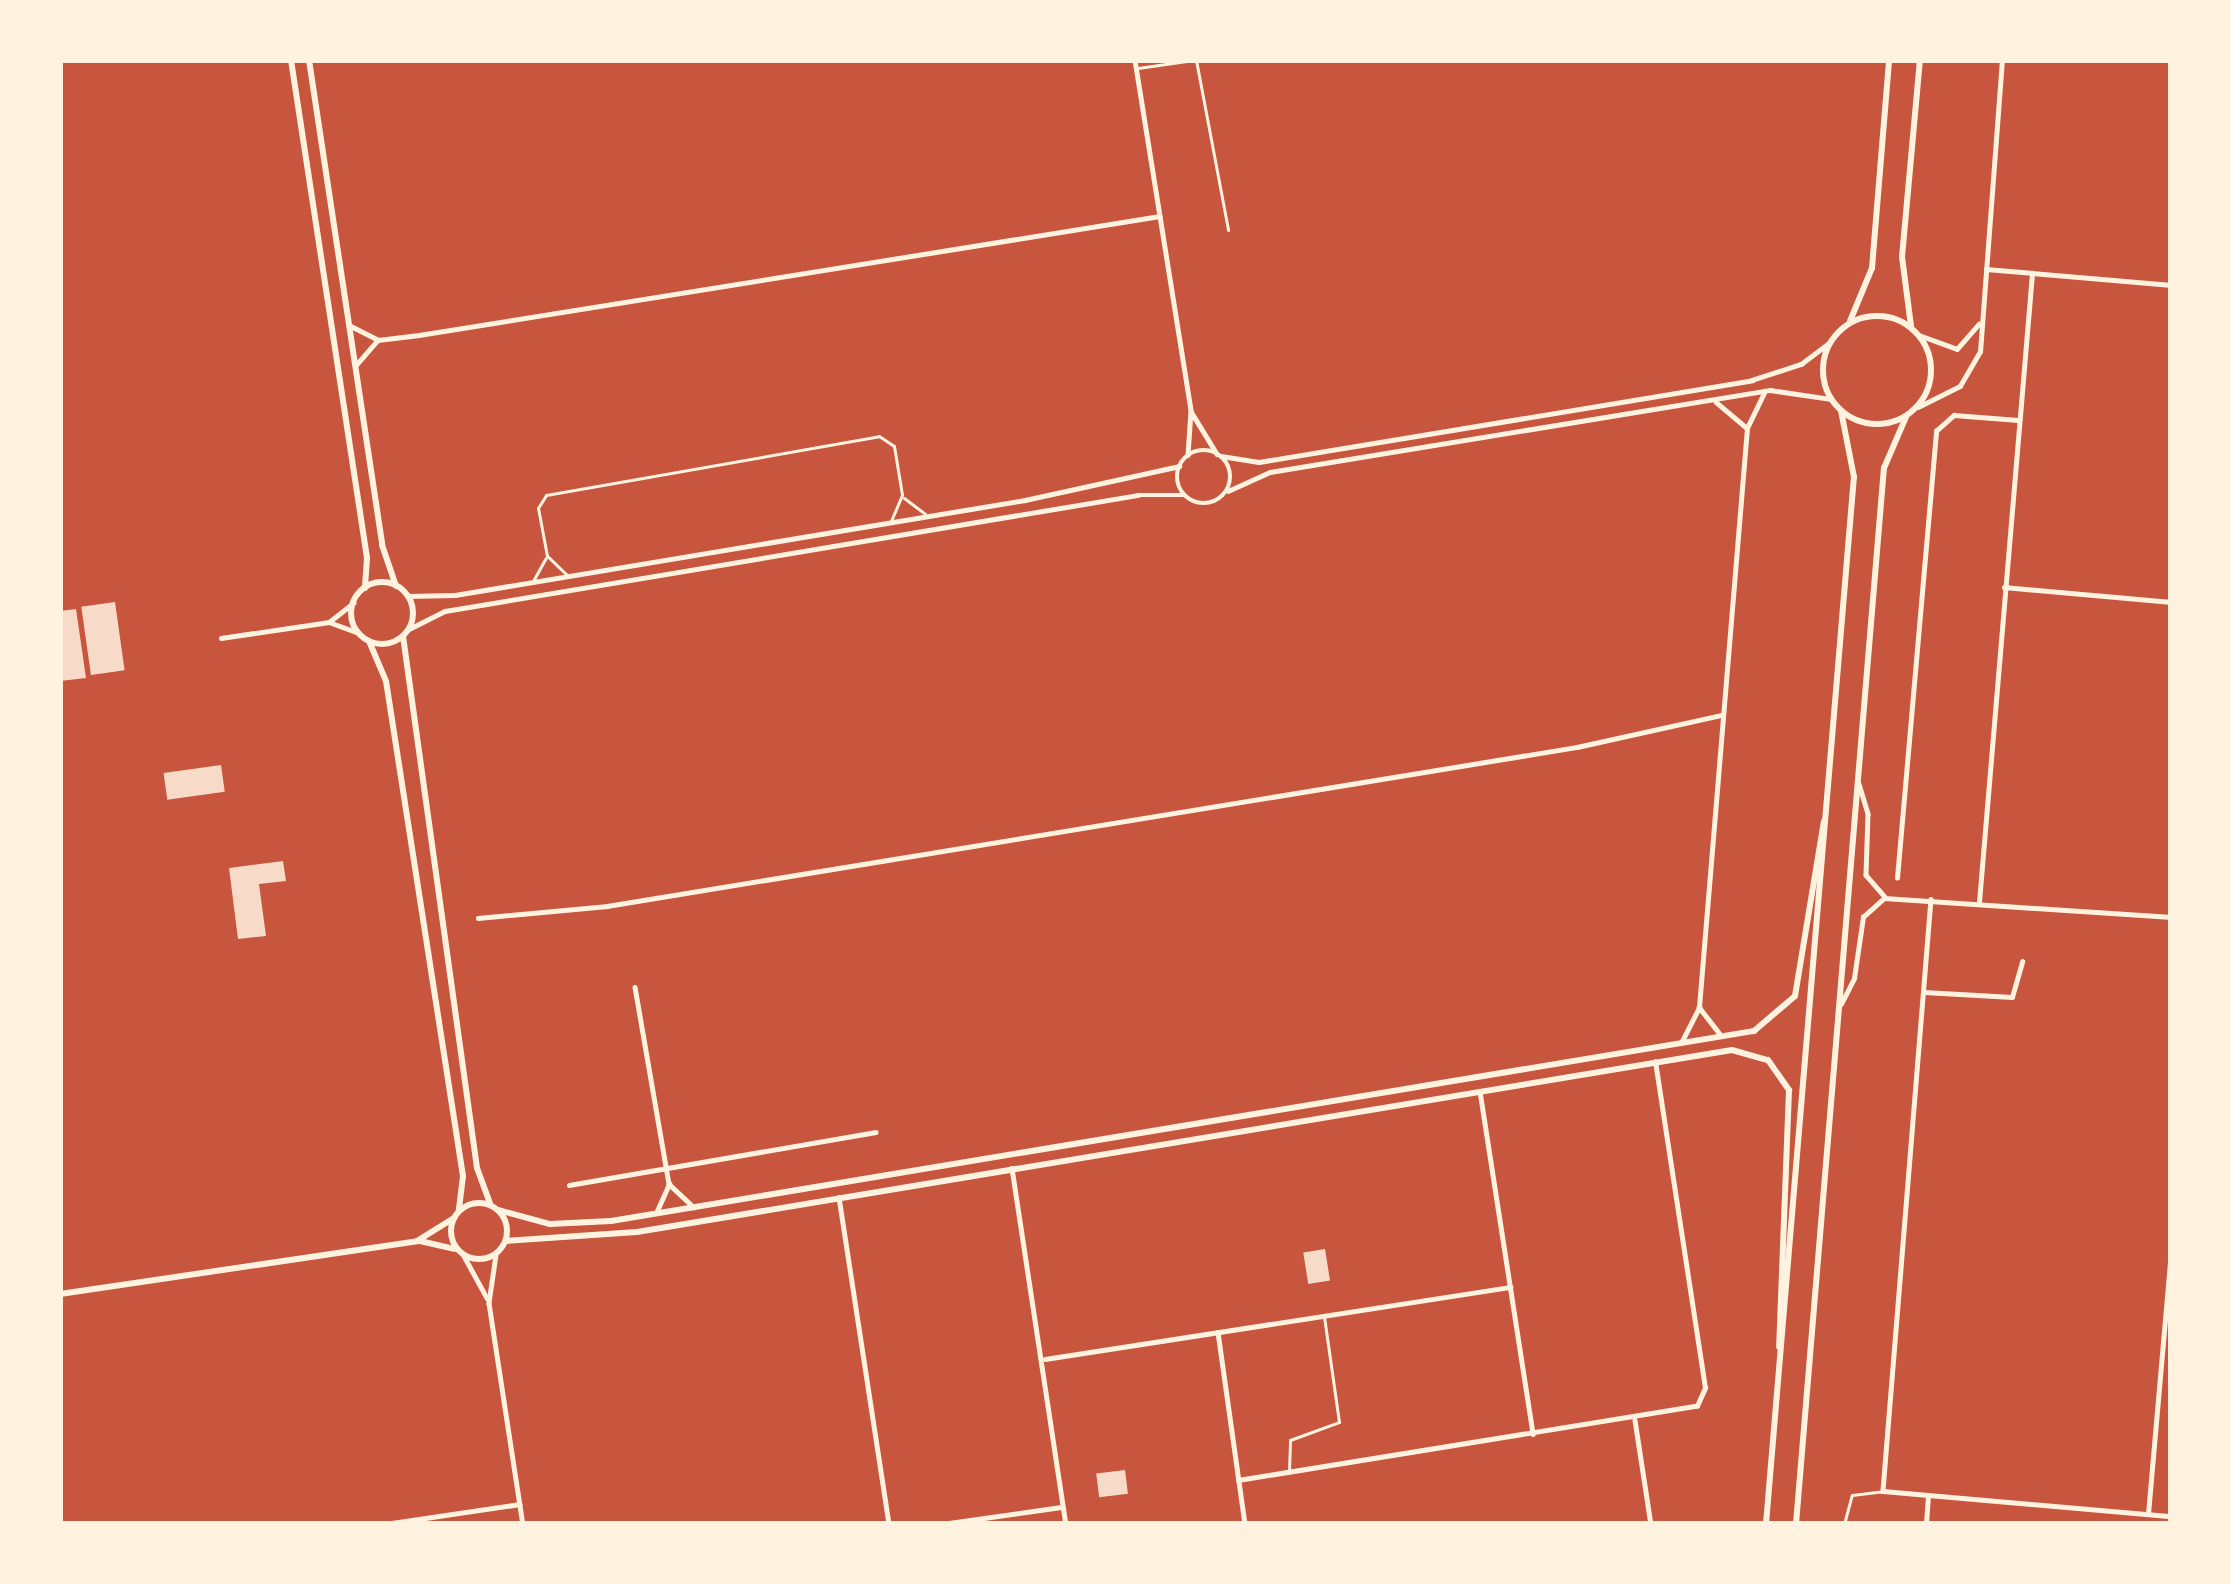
<!DOCTYPE html>
<html>
<head>
<meta charset="utf-8">
<style>
  body { margin:0 }
  #map { position:relative; width:2231px; height:1584px; overflow:hidden; background:#c8553d; font-family:"Noto Sans",sans-serif }
  div>[style] { position:absolute }
  .building>* { inset:0; background:#f7dbc8; transform-origin:0 0 }
  .service>* { height:3px; margin:-1.5px; padding:0 1.5px; transform-origin:1.5px; border-radius:1.5px; background:#fff3e0 }
  .minor>* { height:4.5px; margin:-2.25px; padding:0 2.25px; transform-origin:2.25px; border-radius:2.25px; background:#fff3e0 }
  .minor>.ring { margin:-2.25px; padding:0; box-sizing:content-box; background:none; border:4.5px solid #fff3e0; border-radius:50% }
  .tertiary>* { height:6px; margin:-3px; padding:0 3px; transform-origin:3px; border-radius:3px; background:#fff3e0 }
  .tertiary>.ring { margin:-3px; padding:0; box-sizing:content-box; background:none; border:6px solid #fff3e0; border-radius:50% }
  .secondary>* { height:6px; margin:-3px; padding:0 3px; transform-origin:3px; border-radius:3px; background:#fff3e0 }
  .secondary>.ring { margin:-3px; padding:0; box-sizing:content-box; background:none; border:6px solid #fff3e0; border-radius:50% }
  span { translate:-50% -50%; white-space:nowrap; text-align:center; line-height:1.15; -webkit-text-stroke:12px #fff3e0; paint-order:stroke }
  .frame { position:absolute; inset:0; border:63px solid #fff3e0; pointer-events:none }
</style>
</head>
<body>
<div id="map">
  <div class="building">
    <i style="left:115px;top:602px;width:69px;height:34px;rotate:82deg"></i>
    <i style="clip-path:polygon(76px 609px,86px 678px,60px 681px,60px 611px)"></i>
    <i style="left:221px;top:765px;width:27px;height:58px;rotate:82deg"></i>
    <i style="clip-path:polygon(283px 861px,286px 881px,259px 884px,266px 936px,238px 939px,229px 868px)"></i>
    <i style="left:1325px;top:1249px;width:32px;height:22px;rotate:81deg"></i>
    <i style="left:1125px;top:1470px;width:24px;height:29px;rotate:83deg"></i>
  </div>
  <div class="service">
    <i style="left:1196px;top:60px;width:173px;rotate:79.3deg"></i>
    <i style="left:1138px;top:68px;width:56px;rotate:-8.3deg"></i>
    <i style="left:904px;top:498px;width:26px;rotate:37deg"></i>
    <i style="left:567px;top:575px;width:28px;rotate:-136deg"></i>
    <i style="left:547px;top:556px;width:49px;rotate:-100.6deg"></i>
    <i style="left:538px;top:508px;width:15px;rotate:-58deg"></i>
    <i style="left:546px;top:495px;width:338px;rotate:-10deg"></i>
    <i style="left:879px;top:436px;width:18px;rotate:34deg"></i>
    <i style="left:894px;top:446px;width:50px;rotate:80.7deg"></i>
    <i style="left:902px;top:495px;width:28px;rotate:113deg"></i>
    <i style="left:533px;top:581px;width:26px;rotate:-61deg"></i>
    <i style="left:1289px;top:1471px;width:31px;rotate:-88deg"></i>
    <i style="left:1290px;top:1440px;width:52px;rotate:-20.2deg"></i>
    <i style="left:1339px;top:1422px;width:107px;rotate:-98.1deg"></i>
    <i style="left:1844px;top:1524px;width:30px;rotate:-75deg"></i>
    <i style="left:1852px;top:1495px;width:31px;rotate:-7deg"></i>
  </div>
  <div class="minor">
    <i style="left:1135px;top:60px;width:355px;rotate:80.9deg"></i>
    <i style="left:1191px;top:411px;width:44px;rotate:93.9deg"></i>
    <i style="left:1986px;top:269px;width:186px;rotate:4.9deg"></i>
    <i style="left:351px;top:326px;width:30px;rotate:27deg"></i>
    <i style="left:378px;top:340px;width:41px;rotate:-7deg"></i>
    <i style="left:419px;top:335px;width:750px;rotate:-9.12deg"></i>
    <i style="left:1919px;top:335px;width:40px;rotate:20.2deg"></i>
    <i style="left:1957px;top:349px;width:33px;rotate:-49deg"></i>
    <i style="left:356px;top:365px;width:33px;rotate:-49deg"></i>
    <i style="left:1716px;top:402px;width:40px;rotate:40deg"></i>
    <i style="left:1918px;top:407px;width:47px;rotate:-26.6deg"></i>
    <i style="left:1960px;top:386px;width:39px;rotate:-60deg"></i>
    <i style="left:1980px;top:352px;width:293px;rotate:-85.7deg"></i>
    <i style="left:1192px;top:413px;width:48px;rotate:58.6deg"></i>
    <i class="ring" style="left:1177px;top:450px;width:49.5px;height:49.5px"></i>
    <i style="left:1221px;top:456px;width:38px;rotate:9deg"></i>
    <i style="left:1259px;top:462px;width:500px;rotate:-9.4deg"></i>
    <i style="left:1752px;top:380px;width:52px;rotate:-18.1deg"></i>
    <i style="left:1801px;top:364px;width:34px;rotate:-37deg"></i>
    <i style="left:1228px;top:491px;width:46px;rotate:-24.3deg"></i>
    <i style="left:1270px;top:472px;width:507px;rotate:-9.31deg"></i>
    <i style="left:1770px;top:390px;width:62px;rotate:8.4deg"></i>
    <i style="left:2004px;top:587px;width:168px;rotate:5.1deg"></i>
    <i style="left:407px;top:596px;width:48px;rotate:-1.2deg"></i>
    <i style="left:455px;top:595px;width:578px;rotate:-9.46deg"></i>
    <i style="left:1025px;top:500px;width:158px;rotate:-12.4deg"></i>
    <i style="left:329px;top:622px;width:31px;rotate:-38deg"></i>
    <i style="left:409px;top:629px;width:40px;rotate:-26.6deg"></i>
    <i style="left:445px;top:611px;width:703px;rotate:-9.5deg"></i>
    <i style="left:1138px;top:495px;width:46px"></i>
    <i style="left:221px;top:638px;width:109px;rotate:-8.4deg"></i>
    <i style="left:329px;top:622px;width:32px;rotate:20deg"></i>
    <i style="left:1859px;top:784px;width:31px;rotate:73deg"></i>
    <i style="left:1868px;top:814px;width:61px;rotate:91.9deg"></i>
    <i style="left:1866px;top:875px;width:28px;rotate:49deg"></i>
    <i style="left:1897px;top:878px;width:449px;rotate:-85deg"></i>
    <i style="left:1936px;top:431px;width:24px;rotate:-42deg"></i>
    <i style="left:1954px;top:415px;width:64px;rotate:4.5deg"></i>
    <i style="left:1931px;top:899px;width:594px;rotate:94.64deg"></i>
    <i style="left:1883px;top:1491px;width:289px;rotate:5deg"></i>
    <i style="left:1979px;top:902px;width:631px;rotate:-85.18deg"></i>
    <i style="left:478px;top:918px;width:130px;rotate:-5.3deg"></i>
    <i style="left:607px;top:906px;width:983px;rotate:-9.31deg"></i>
    <i style="left:1577px;top:747px;width:148px;rotate:-12.5deg"></i>
    <i style="left:635px;top:987px;width:200px;rotate:80.2deg"></i>
    <i style="left:669px;top:1184px;width:34px;rotate:43deg"></i>
    <i style="left:1924px;top:992px;width:88px;rotate:3.3deg"></i>
    <i style="left:2012px;top:997px;width:37px;rotate:-74deg"></i>
    <i style="left:1841px;top:1004px;width:29px;rotate:-63deg"></i>
    <i style="left:1854px;top:978px;width:62px;rotate:-81.6deg"></i>
    <i style="left:1863px;top:917px;width:28px;rotate:-42deg"></i>
    <i style="left:1884px;top:898px;width:288px;rotate:3.8deg"></i>
    <i style="left:1699px;top:1007px;width:36px;rotate:52deg"></i>
    <i style="left:1682px;top:1041px;width:38px;rotate:-63deg"></i>
    <i style="left:1699px;top:1007px;width:581px;rotate:-85.26deg"></i>
    <i style="left:1747px;top:428px;width:41px;rotate:-64.1deg"></i>
    <i style="left:1480px;top:1091px;width:347px;rotate:81.2deg"></i>
    <i style="left:1012px;top:1168px;width:360px;rotate:81.4deg"></i>
    <i style="left:569px;top:1185px;width:311px;rotate:-9.8deg"></i>
    <i style="left:839px;top:1197px;width:331px;rotate:81.3deg"></i>
    <i style="left:657px;top:1211px;width:30px;rotate:-66deg"></i>
    <i style="left:496px;top:1255px;width:49px;rotate:98.3deg"></i>
    <i style="left:489px;top:1303px;width:224px;rotate:81.3deg"></i>
    <i style="left:464px;top:1256px;width:48px;rotate:61.3deg"></i>
    <i style="left:1218px;top:1332px;width:194px;rotate:82deg"></i>
    <i style="left:1045px;top:1359px;width:471px;rotate:-8.8deg"></i>
    <i style="left:1635px;top:1420px;width:105px;rotate:81.3deg"></i>
    <i style="left:1238px;top:1480px;width:465px;rotate:-9.2deg"></i>
    <i style="left:1697px;top:1406px;width:20px;rotate:-66deg"></i>
    <i style="left:1705px;top:1388px;width:330px;rotate:-98.7deg"></i>
    <i style="left:2148px;top:1514px;width:266px;rotate:-85deg"></i>
    <i style="left:385px;top:1524px;width:136px;rotate:-8.4deg"></i>
    <i style="left:942px;top:1524px;width:120px;rotate:-8.1deg"></i>
    <i style="left:1926px;top:1524px;width:28px;rotate:-86deg"></i>
  </div>
  <div class="tertiary">
    <i style="left:403px;top:636px;width:537px;rotate:82.08deg"></i>
    <i style="left:477px;top:1168px;width:40px;rotate:69.8deg"></i>
    <i style="left:369px;top:641px;width:43px;rotate:67deg"></i>
    <i style="left:386px;top:681px;width:501px;rotate:81.16deg"></i>
    <i style="left:463px;top:1176px;width:35px;rotate:97deg"></i>
    <i class="ring" style="left:451px;top:1203px;width:50px;height:50px"></i>
    <i style="left:498px;top:1210px;width:54px;rotate:15.1deg"></i>
    <i style="left:550px;top:1224px;width:61px;rotate:-2.8deg"></i>
    <i style="left:611px;top:1221px;width:1159px;rotate:-9.44deg"></i>
    <i style="left:1754px;top:1031px;width:54px;rotate:-40.5deg"></i>
    <i style="left:1795px;top:996px;width:177px;rotate:-80.6deg"></i>
    <i style="left:420px;top:1241px;width:35px;rotate:13deg"></i>
    <i style="left:506px;top:1241px;width:131px;rotate:-3.9deg"></i>
    <i style="left:637px;top:1232px;width:1110px;rotate:-9.44deg"></i>
    <i style="left:1732px;top:1050px;width:37px;rotate:16deg"></i>
    <i style="left:1768px;top:1060px;width:37px;rotate:55deg"></i>
    <i style="left:1789px;top:1090px;width:257px;rotate:92.2deg"></i>
    <i style="left:60px;top:1294px;width:361px;rotate:-8.4deg"></i>
    <i style="left:417px;top:1241px;width:44px;rotate:-31.9deg"></i>
  </div>
  <div class="secondary">
    <i style="left:291px;top:60px;width:504px;rotate:81.32deg"></i>
    <i style="left:367px;top:558px;width:30px;rotate:94deg"></i>
    <i style="left:309px;top:60px;width:490px;rotate:81.4deg"></i>
    <i style="left:382px;top:545px;width:43px;rotate:71.1deg"></i>
    <i class="ring" style="left:1823px;top:316px;width:102px;height:102px"></i>
    <i style="left:1850px;top:321px;width:57px;rotate:-67.5deg"></i>
    <i style="left:1872px;top:268px;width:209px;rotate:-85.3deg"></i>
    <i style="left:1911px;top:326px;width:70px;rotate:-97.4deg"></i>
    <i style="left:1902px;top:257px;width:198px;rotate:-84.8deg"></i>
    <i class="ring" style="left:351px;top:582px;width:56px;height:56px"></i>
    <i style="left:1766px;top:1524px;width:1051px;rotate:-85.2deg"></i>
    <i style="left:1854px;top:477px;width:67px;rotate:-101.1deg"></i>
    <i style="left:1796px;top:1524px;width:1060px;rotate:-85.24deg"></i>
    <i style="left:1884px;top:468px;width:56px;rotate:-66.7deg"></i>
  </div>
  <div class="frame"></div>
</div>
</body>
</html>
